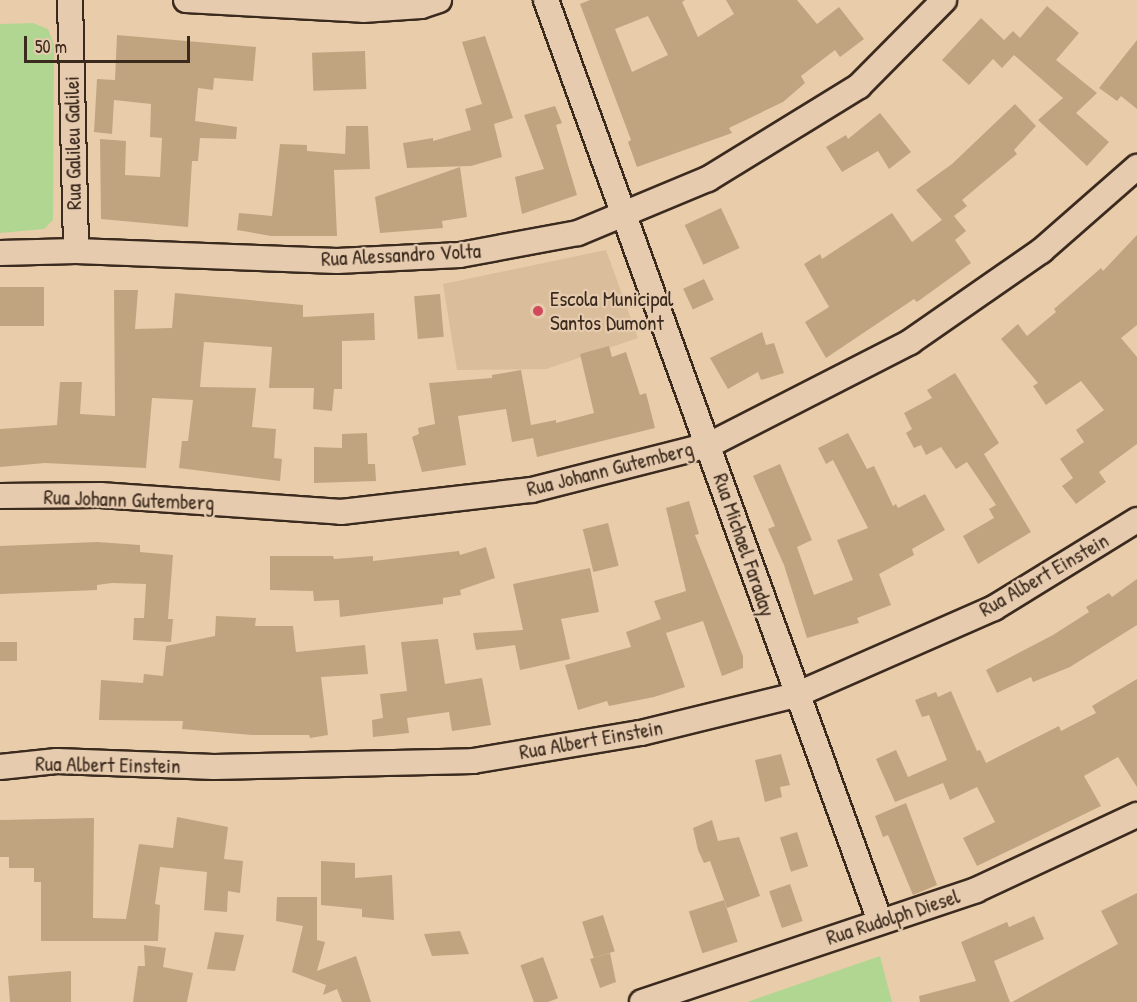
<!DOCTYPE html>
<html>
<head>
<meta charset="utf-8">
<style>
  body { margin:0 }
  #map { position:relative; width:1137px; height:1002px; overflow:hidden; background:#e9ccaa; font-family:"Patrick Hand",sans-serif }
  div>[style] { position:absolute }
  .built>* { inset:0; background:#dabd9a }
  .green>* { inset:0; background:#b1d691 }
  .building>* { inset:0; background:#c0a47f; transform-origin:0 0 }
  .roads { filter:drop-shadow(2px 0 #3b2a1e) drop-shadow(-2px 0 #3b2a1e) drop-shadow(0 2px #3b2a1e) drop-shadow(0 -2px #3b2a1e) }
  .street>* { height:24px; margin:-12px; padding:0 12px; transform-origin:12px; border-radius:12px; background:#e6cbae }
  .dots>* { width:16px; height:16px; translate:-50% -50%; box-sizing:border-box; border:3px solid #e6cbae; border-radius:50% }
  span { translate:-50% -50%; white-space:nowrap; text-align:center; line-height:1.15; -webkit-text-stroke:4.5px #e6cbae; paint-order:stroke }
  .street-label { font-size:21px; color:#3b2a1e }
  .poi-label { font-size:21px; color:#3b2a1e }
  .left { translate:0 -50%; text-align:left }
  .scale { position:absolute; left:24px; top:36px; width:166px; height:27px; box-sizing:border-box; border:3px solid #3b2a1e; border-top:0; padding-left:8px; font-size:18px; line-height:21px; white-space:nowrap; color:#3b2a1e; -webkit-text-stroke:4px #e6cbae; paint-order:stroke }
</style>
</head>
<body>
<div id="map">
  <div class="built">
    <i style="clip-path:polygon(606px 250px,638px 338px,546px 369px,457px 370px,443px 284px)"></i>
  </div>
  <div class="green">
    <i style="clip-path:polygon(33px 23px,48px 29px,54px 45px,53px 220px,44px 229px,0 233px,0 24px)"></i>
    <i style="clip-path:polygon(880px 956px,892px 1002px,747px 1002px)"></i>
  </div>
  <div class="building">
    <i style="clip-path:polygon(evenodd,590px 0,685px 0,682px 2px,698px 37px,734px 14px,726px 0,797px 0,817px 24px,839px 7px,864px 39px,840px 57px,835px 50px,801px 76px,805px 83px,783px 102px,729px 128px,732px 133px,637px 167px,628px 142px,631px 140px,580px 4px,590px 0,648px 16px,668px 55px,632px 72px,615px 29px,648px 16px)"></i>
    <i style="clip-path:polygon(1047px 6px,1079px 33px,1056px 60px,1097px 93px,1076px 113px,1109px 142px,1087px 166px,1038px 120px,1063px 98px,1014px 55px,1002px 68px,993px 59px,969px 85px,942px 60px,981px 18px,1004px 40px,1013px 31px,1020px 38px)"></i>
    <i style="clip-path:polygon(117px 35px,256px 47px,253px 81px,214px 78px,213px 90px,198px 88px,195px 121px,237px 127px,236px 139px,200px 138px,198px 161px,192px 161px,188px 227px,101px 219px,100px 139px,126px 141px,125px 175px,160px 177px,162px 138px,150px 137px,151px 104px,114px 100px,112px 134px,94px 132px,97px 79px,115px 80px)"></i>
    <i style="clip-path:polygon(485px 36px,513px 118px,494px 124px,502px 157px,471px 166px,407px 168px,403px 143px,433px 138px,433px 141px,471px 130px,465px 109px,482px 104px,462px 42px)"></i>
    <i style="clip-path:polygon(1137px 40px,1137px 109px,1121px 96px,1117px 101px,1099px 88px)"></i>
    <i style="left:365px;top:51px;width:38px;height:53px;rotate:88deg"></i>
    <i style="clip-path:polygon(1015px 104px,1036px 126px,1014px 150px,1017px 154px,962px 200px,967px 206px,954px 216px,966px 231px,955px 240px,971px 263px,917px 302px,914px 299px,826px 358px,805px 322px,829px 307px,804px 264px,820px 254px,822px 259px,892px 213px,912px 242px,942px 220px,916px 190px,952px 164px)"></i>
    <i style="clip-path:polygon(555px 106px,562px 123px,556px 125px,577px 195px,522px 214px,515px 177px,544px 169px,524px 115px)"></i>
    <i style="clip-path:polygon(880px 113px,911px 152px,889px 169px,878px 151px,842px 172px,826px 147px,846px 135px,848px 139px)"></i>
    <i style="clip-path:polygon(346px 126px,368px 126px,370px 169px,334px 170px,337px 236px,271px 236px,237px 230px,239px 213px,272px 216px,280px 144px,307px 145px,307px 151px,345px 154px)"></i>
    <i style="clip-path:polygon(460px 167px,467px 217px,442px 221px,443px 228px,380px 233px,375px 197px)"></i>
    <i style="left:721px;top:208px;width:44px;height:40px;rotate:65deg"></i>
    <i style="clip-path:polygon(1137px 235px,1137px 325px,1121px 338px,1137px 357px,1137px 444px,1099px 472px,1106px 482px,1076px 504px,1062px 486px,1073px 478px,1060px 459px,1084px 442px,1076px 430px,1104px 410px,1081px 381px,1046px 405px,1033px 386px,1038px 383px,1001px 339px,1018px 324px,1027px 336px,1056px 312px,1054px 309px,1101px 268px,1103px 271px)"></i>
    <i style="left:704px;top:279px;width:23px;height:23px;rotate:65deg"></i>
    <i style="left:44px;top:287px;width:39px;height:44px;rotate:90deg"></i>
    <i style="clip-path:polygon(114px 290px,138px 290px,135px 329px,172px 328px,175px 293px,303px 305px,303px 317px,374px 313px,375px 340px,342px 341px,342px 389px,334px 389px,332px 411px,313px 409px,314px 388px,269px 388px,272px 347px,204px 342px,200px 387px,256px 388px,252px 427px,276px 429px,274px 458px,282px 459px,280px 481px,179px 468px,182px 441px,188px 441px,193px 400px,152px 398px,146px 468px,45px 463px,0 467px,0 429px,57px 425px,60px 382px,82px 382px,80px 414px,115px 416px)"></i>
    <i style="left:440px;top:294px;width:43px;height:26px;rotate:85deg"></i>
    <i style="clip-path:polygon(762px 332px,766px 345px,774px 343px,784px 373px,761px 380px,758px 372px,728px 389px,710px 358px)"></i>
    <i style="clip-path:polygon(609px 346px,612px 357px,626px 352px,640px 395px,646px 393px,655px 428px,537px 457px,533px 438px,512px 442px,506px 409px,458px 416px,466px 465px,422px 472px,412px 437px,419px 434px,418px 428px,435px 424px,429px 383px,492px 378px,492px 375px,521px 370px,531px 425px,556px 420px,556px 423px,594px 413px,580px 354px)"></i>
    <i style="clip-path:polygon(955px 373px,999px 443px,984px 454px,1031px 532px,978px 564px,963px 536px,994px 518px,989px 509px,996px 505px,967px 462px,956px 469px,941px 447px,926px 455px,921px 445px,914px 448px,906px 433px,912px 429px,904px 413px,932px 398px,927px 390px)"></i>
    <i style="clip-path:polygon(367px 433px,368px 464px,375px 464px,376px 481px,314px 483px,314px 447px,342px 448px,342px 434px)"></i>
    <i style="clip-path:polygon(848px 433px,867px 469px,874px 466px,893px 506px,896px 504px,898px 508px,925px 494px,945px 530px,912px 549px,914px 555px,879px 574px,891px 605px,857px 618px,859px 623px,807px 638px,784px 565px,768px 529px,775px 526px,753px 476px,780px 464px,812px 540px,797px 547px,814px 595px,853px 580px,837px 540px,868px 528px,833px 460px,826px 464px,818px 448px)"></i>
    <i style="clip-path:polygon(689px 501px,699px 534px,695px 535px,743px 656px,743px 668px,722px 676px,703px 621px,666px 633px,685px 687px,654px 697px,609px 706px,607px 701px,578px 710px,565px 665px,631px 647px,626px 632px,661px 619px,664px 627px,654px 601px,686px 591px,666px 508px)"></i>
    <i style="left:608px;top:523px;width:44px;height:26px;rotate:76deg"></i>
    <i style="clip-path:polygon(97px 542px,140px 545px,140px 552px,173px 555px,168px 619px,173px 619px,171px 642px,133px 640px,134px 618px,144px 618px,146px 584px,112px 583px,97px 585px,97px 590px,0 594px,0 546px)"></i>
    <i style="clip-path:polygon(486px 547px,495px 578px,460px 590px,461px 595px,443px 598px,443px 604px,340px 617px,339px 600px,314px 601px,313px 591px,270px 590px,270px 556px,333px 556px,334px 559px,373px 556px,373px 561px,459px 551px,460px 555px)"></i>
    <i style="clip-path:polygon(590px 568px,599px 612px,561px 619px,570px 659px,520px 670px,515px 645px,476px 650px,473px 633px,523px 630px,513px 584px)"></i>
    <i style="clip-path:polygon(1137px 579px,1137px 625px,1070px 667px,1033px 682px,1031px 677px,997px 693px,986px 670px,1053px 635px,1089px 612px,1086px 607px,1109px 593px,1112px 597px)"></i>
    <i style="clip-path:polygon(216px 616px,256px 618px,255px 626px,293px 626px,296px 652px,365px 645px,368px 674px,321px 677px,328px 735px,310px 738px,309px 735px,252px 735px,182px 729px,183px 721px,99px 720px,101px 680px,143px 683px,144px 674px,163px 676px,166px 646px,215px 636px)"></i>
    <i style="clip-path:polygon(438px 639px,445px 684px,482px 678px,491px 725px,452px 731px,449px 712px,407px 718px,409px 733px,373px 737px,372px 720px,383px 718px,380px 694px,407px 691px,401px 642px)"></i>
    <i style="left:17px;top:642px;width:19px;height:17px;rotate:90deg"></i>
    <i style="clip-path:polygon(1137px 679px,1137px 787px,1118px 757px,1084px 776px,1101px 806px,977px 866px,963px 838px,995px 822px,977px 787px,950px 800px,943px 783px,895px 802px,876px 759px,896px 750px,908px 777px,947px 760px,929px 715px,922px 717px,915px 700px,936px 692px,938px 697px,951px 691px,977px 751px,980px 750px,986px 763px,1059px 726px,1061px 731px,1096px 713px,1092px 706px)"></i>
    <i style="clip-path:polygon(781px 754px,790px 785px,780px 787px,782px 797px,765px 802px,755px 760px)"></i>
    <i style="clip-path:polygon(906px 803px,937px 885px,913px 895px,888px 835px,883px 837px,875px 816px)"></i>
    <i style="clip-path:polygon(177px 817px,228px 827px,224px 859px,243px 861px,240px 893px,228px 891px,227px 912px,204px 910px,207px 872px,160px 867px,155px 904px,160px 905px,158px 941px,41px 941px,41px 882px,34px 882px,34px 868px,9px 868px,9px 857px,0 857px,0 820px,94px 818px,93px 918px,126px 919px,139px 844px,173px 848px)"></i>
    <i style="clip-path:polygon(712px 820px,718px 841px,739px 837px,760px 896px,727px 908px,710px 861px,704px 863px,698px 850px,693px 828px)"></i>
    <i style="left:797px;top:832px;width:36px;height:18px;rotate:72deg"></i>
    <i style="clip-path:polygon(321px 861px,355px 863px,355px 878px,392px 875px,394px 920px,362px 917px,362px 909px,321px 905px)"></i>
    <i style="left:790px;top:884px;width:39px;height:22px;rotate:71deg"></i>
    <i style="clip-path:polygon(1137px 893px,1137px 1002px,1012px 1002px,1118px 944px,1101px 911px)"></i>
    <i style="clip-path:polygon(277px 897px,317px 897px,317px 940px,325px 942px,317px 971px,356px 956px,371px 1002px,342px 1002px,337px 989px,323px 995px,326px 985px,292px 972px,303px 926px,276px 921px)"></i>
    <i style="left:724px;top:900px;width:44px;height:37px;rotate:72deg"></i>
    <i style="left:603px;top:915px;width:38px;height:22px;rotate:72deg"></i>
    <i style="clip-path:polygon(1034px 916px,1044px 939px,994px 961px,1010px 1002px,920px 1002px,919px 996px,976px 981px,961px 942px,1007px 922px,1009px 927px)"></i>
    <i style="clip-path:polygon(460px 931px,469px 954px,432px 956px,424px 934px)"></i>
    <i style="clip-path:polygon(215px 932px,244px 935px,235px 971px,207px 969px)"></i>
    <i style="clip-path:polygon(144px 945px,166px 948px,163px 967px,193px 973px,187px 1002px,133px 1002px,138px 966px,145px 966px)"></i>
    <i style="clip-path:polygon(610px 953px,616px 982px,600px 988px,590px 959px)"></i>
    <i style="left:543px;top:957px;width:44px;height:24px;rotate:70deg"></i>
    <i style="clip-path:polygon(71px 971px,71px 1002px,10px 1002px,8px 976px)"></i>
  </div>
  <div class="roads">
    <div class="street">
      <i style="left:70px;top:0;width:251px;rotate:88.6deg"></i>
      <i style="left:186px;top:0;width:177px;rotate:3.2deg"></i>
      <i style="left:363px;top:10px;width:58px;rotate:-3.9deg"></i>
      <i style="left:421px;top:6px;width:19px;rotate:-18deg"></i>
      <i style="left:546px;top:0;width:980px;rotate:70.07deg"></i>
      <i style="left:0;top:253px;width:76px;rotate:-1.5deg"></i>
      <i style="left:76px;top:251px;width:261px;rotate:2.2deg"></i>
      <i style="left:337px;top:261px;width:123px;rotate:-2.8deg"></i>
      <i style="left:460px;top:255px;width:120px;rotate:-10.6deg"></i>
      <i style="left:578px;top:233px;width:141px;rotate:-22.6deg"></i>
      <i style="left:708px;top:179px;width:177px;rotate:-31.6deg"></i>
      <i style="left:859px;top:86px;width:121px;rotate:-45.3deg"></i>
      <i style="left:0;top:496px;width:100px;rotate:-0.6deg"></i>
      <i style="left:100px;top:495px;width:242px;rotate:4deg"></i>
      <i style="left:341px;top:512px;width:192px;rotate:-6.6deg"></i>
      <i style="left:532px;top:490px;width:183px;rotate:-14.3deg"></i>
      <i style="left:709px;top:445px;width:226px;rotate:-27.1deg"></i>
      <i style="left:910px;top:342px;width:160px;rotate:-34.8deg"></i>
      <i style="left:1041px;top:251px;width:128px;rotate:-41.2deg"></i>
      <i style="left:0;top:767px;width:57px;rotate:-6deg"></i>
      <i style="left:57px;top:761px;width:157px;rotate:2.2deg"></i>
      <i style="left:214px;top:767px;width:259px;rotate:-1.3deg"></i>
      <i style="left:473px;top:761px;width:170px;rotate:-9.5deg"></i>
      <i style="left:641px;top:733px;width:160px;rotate:-13.8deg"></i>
      <i style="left:796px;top:695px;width:216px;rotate:-23.7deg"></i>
      <i style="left:994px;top:608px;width:168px;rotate:-31.6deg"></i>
      <i style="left:642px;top:1002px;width:352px;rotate:-18.5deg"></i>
      <i style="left:976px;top:890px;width:178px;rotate:-25deg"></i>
    </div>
  </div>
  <div class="dots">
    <i style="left:538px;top:311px;background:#d1495b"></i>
  </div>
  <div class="street-label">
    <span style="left:73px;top:143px;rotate:-91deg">Rua Galileu Galilei</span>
    <span style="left:401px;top:255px;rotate:-3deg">Rua Alessandro Volta</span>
    <span style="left:610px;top:469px;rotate:-14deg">Rua Johann Gutemberg</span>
    <span style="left:129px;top:500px;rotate:2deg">Rua Johann Gutemberg</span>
    <span style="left:744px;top:545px;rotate:71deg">Rua Michael Faraday</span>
    <span style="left:1044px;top:575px;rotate:-30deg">Rua Albert Einstein</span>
    <span style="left:591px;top:740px;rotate:-10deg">Rua Albert Einstein</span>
    <span style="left:108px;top:765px;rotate:1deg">Rua Albert Einstein</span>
    <span style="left:893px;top:917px;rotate:-18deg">Rua Rudolph Diesel</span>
  </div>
  <div class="poi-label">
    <span class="left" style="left:550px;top:311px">Escola Municipal<br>Santos Dumont</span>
  </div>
  <div class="scale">50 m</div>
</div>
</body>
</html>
